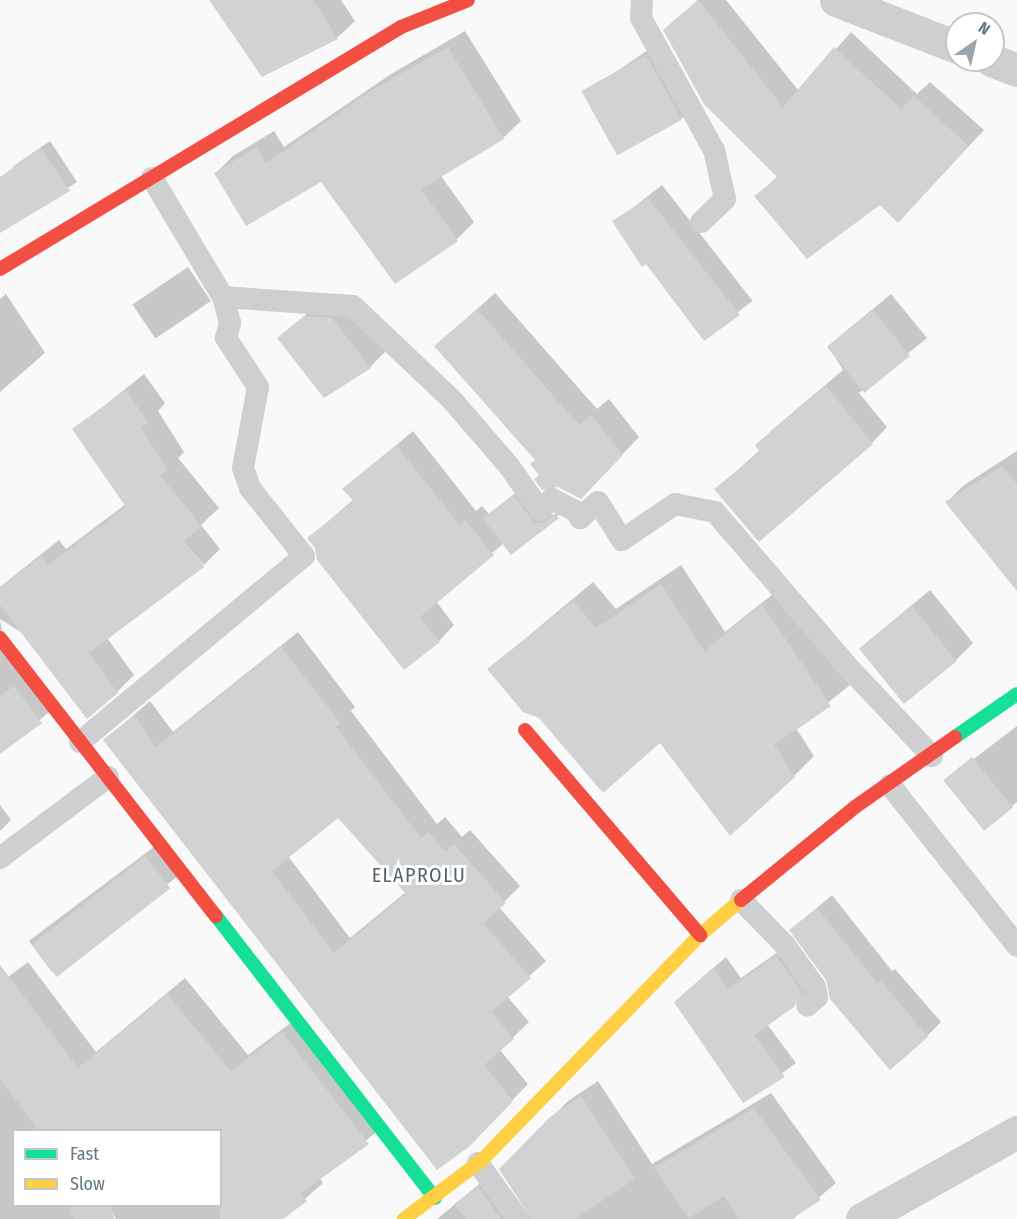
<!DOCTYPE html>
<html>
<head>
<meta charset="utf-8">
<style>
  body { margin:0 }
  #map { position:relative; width:1017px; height:1219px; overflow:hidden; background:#f9f9f9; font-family:"Fira Sans Condensed",sans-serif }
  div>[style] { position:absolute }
  .shadow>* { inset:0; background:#0003; transform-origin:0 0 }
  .building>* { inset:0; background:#d0d2d3; transform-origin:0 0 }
  .lane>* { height:22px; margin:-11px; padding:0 11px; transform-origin:11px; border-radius:11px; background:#cecfd0 }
  .street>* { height:33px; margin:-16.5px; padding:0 16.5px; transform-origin:16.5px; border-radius:16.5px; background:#cecfd0 }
  .fast>* { height:14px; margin:-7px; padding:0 7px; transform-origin:7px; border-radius:7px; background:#16e098 }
  .slow>* { height:14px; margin:-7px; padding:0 7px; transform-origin:7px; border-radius:7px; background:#ffcf43 }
  .jam>* { height:14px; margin:-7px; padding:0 7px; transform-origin:7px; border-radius:7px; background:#f24e42 }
  span { translate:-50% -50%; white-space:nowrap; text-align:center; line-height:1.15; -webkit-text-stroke:6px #fff; paint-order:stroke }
  .quarter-label { font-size:20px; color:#57646e; letter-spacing:1.5px }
  .legend { position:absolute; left:12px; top:1129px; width:210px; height:78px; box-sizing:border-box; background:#fff; border:2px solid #c1c8cd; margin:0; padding:8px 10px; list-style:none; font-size:18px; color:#657683 }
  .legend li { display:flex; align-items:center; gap:12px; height:30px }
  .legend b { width:30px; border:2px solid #c1c8cd }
  .north { position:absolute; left:945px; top:12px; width:60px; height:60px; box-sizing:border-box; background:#fff; border:2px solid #c1c8cd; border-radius:50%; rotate:34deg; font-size:16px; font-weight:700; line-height:24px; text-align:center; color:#657683 }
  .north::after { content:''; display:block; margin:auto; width:21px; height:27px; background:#99a4ac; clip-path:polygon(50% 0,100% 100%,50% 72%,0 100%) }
</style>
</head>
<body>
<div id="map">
  <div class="shadow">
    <i style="clip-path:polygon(222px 0,341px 0,355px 21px,337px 38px,262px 75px)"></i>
    <i style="clip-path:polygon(698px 0,726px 0,799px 91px,851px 32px,917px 94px,930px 82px,984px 130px,913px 206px,756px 196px,778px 176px,681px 15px)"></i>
    <i style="clip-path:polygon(465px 31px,521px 121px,503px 138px,441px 176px,474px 222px,457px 239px,322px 180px,216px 173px,233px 156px,274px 131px,284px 147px,391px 74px)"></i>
    <i style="clip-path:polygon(664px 39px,698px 102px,681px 119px,587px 97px,604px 80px)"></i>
    <i style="clip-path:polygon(50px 141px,77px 182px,0 231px,0 183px,15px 165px)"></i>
    <i style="left:662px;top:185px;width:147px;height:60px;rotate:52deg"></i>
    <i style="left:188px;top:267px;width:41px;height:67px;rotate:56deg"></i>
    <i style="clip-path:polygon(495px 293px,597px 409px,609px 399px,639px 437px,598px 480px,540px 475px,537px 460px,436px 346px)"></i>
    <i style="clip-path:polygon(6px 294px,45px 353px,0 392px,0 299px)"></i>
    <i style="clip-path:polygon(891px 294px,927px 338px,859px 393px,887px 427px,872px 443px,716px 489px,760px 450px,757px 445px,772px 430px,843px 370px,828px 346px)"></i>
    <i style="clip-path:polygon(323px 300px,349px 301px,387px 350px,370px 367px,279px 338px)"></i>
    <i style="clip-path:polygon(144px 374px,165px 403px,158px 411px,184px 452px,178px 458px,219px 508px,201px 525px,220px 549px,204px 565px,178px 536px,203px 565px,107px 638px,134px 675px,117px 692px,0 619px,0 587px,59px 540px,66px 549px,126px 504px,74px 430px)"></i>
    <i style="clip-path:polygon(413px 431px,476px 511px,482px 506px,489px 514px,522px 488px,543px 514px,553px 515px,566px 509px,512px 553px,504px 543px,436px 601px,454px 625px,439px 641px,309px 538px,354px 499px,344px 489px)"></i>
    <i style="clip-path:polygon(1017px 451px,1017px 589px,947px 502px,964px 485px)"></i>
    <i style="clip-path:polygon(681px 565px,725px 632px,783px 586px,850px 685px,796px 728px,814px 756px,794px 776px,661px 741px,540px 717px,489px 669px,593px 582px,616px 609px)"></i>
    <i style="clip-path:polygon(930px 590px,973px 643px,956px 660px,860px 648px)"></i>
    <i style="clip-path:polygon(0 620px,2px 631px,58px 705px,0 752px)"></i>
    <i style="clip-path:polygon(evenodd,298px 632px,355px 707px,351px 711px,437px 824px,445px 817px,462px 837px,470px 830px,520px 886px,499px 907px,546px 961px,507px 996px,529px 1022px,500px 1050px,528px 1084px,469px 1145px,105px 740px,150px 701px,173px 732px,298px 632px,338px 816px,406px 892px,350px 938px,288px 856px,338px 816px)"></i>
    <i style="clip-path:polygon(1017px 726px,1017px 802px,984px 829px,945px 781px)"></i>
    <i style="clip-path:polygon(0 805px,11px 820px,0 831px)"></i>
    <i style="left:163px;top:840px;width:38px;height:168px;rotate:53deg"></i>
    <i style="clip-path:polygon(832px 895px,892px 971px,895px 969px,941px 1022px,927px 1036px,828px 979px,791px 930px)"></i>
    <i style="clip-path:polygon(788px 945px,806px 993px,767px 1024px,796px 1063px,744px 1101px,688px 990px,726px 957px,741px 978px)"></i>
    <i style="clip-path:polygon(28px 962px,96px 1052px,185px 978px,248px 1055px,300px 1016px,385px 1125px,320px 1178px,323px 1183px,282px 1219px,116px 1219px,109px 1206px,220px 1206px,220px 1130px,14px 1130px,14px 1206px,94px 1206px,112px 1219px,0 1219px,0 983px)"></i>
    <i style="clip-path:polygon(598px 1081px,652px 1164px,771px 1093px,836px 1183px,793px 1219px,437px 1219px,495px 1171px,524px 1211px,532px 1215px,501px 1169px,568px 1101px)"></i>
  </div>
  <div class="building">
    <i style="clip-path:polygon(209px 0,313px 0,338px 39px,262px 77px)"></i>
    <i style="clip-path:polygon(698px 0,783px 107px,834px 47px,901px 109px,914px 96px,969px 146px,898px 223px,880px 205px,807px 259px,754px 196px,778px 178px,704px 104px,663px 30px)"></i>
    <i style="clip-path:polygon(448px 47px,504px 139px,421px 189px,458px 241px,395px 284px,321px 182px,246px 226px,214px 173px,257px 147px,266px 163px,372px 90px)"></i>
    <i style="left:646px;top:55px;width:74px;height:74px;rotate:61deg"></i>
    <i style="clip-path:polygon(41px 148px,70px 191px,0 233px,0 177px)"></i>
    <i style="clip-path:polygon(648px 198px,740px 315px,704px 341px,646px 264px,642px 267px,612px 221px)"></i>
    <i style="clip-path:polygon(477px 309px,579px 425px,591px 415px,623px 455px,581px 499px,558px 487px,542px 490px,534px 479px,539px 475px,530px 464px,535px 460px,434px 346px)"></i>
    <i style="left:873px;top:310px;width:59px;height:59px;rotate:51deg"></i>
    <i style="clip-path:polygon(304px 316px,332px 318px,371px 368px,324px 398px,277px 338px)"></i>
    <i style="clip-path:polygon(826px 386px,873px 444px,759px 542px,714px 489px,760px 452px,755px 445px)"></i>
    <i style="clip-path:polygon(126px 390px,148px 422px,141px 428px,168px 470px,160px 475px,202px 526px,184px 541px,204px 567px,89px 653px,118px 693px,87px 719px,0 605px,0 588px,41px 556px,48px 565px,126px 507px,72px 429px)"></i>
    <i style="clip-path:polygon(396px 445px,460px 525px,465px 520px,494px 555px,420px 617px,440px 642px,404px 670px,317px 560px,315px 548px,307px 538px,354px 501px,342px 489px)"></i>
    <i style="clip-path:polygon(1002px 466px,1017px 484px,1017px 591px,945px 502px)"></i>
    <i style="clip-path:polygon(513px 495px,534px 522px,543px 523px,554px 515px,559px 518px,511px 555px,483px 518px)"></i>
    <i style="clip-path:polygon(661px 584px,704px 651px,762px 604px,831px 706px,774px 745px,795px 777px,730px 836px,660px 743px,603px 793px,539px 718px,523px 712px,487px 669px,573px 601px,596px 628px)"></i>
    <i style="left:912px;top:606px;width:71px;height:68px;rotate:51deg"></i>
    <i style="clip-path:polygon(evenodd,281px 647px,341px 724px,336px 727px,421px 838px,428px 832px,445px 851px,454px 844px,506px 903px,483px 923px,531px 978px,491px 1012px,514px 1039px,484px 1065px,513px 1101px,470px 1146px,437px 1170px,103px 740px,134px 715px,156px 747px,281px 647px,338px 818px,406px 894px,334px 953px,272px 871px,338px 818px)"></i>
    <i style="clip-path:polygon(14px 686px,42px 723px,0 754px,0 696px)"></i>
    <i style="left:972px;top:757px;width:65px;height:37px;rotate:51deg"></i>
    <i style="left:145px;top:856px;width:41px;height:144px;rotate:52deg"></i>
    <i style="clip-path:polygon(817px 908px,878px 984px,881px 981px,928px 1037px,890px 1070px,830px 999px,826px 980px,789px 930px)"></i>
    <i style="clip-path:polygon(776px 956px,802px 992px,794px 1007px,754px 1035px,785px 1077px,743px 1103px,674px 1002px,713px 968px,728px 989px)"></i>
    <i style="clip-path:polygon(0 965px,78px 1068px,167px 994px,231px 1071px,282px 1032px,369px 1144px,301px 1193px,307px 1201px,283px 1219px,220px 1219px,220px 1131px,39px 1131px,0 1079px)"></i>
    <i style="clip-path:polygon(581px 1096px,635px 1179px,575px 1219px,531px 1219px,499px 1169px,550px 1117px)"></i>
    <i style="clip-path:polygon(754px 1108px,821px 1200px,791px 1219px,739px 1219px,724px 1196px,689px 1218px,654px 1168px)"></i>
    <i style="clip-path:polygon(478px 1186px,501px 1219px,466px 1219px,454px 1204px)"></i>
  </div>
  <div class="lane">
    <i style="left:642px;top:0;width:18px;rotate:93deg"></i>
    <i style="left:641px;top:18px;width:151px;rotate:61.1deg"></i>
    <i style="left:714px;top:150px;width:50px;rotate:77.3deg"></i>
    <i style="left:725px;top:199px;width:33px;rotate:136deg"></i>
    <i style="left:152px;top:178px;width:139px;rotate:59.2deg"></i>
    <i style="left:223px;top:297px;width:130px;rotate:4deg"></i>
    <i style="left:353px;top:306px;width:137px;rotate:43.5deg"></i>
    <i style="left:452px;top:400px;width:87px;rotate:49.2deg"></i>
    <i style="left:509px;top:466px;width:54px;rotate:54.8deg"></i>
    <i style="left:540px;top:510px;width:16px;rotate:-43deg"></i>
    <i style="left:552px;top:499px;width:28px;rotate:27deg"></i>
    <i style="left:577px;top:512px;width:7px;rotate:63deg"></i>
    <i style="left:580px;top:518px;width:24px;rotate:-42deg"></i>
    <i style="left:598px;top:502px;width:45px;rotate:57.7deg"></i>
    <i style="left:622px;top:540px;width:64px;rotate:-34.2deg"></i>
    <i style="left:675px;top:504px;width:41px;rotate:11.3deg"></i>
    <i style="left:715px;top:512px;width:206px;rotate:49.3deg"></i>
    <i style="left:849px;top:668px;width:121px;rotate:46.7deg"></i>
    <i style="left:80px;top:742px;width:291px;rotate:-39.7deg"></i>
    <i style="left:304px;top:556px;width:87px;rotate:-128.5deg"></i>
    <i style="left:250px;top:488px;width:21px;rotate:-109deg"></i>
    <i style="left:243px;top:468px;width:82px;rotate:-79.5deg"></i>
    <i style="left:258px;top:387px;width:59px;rotate:-123.1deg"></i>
    <i style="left:226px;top:338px;width:16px;rotate:-75deg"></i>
    <i style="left:230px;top:323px;width:27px;rotate:-105deg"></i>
    <i style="left:890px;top:785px;width:205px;rotate:51.7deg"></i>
    <i style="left:0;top:858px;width:135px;rotate:-36.9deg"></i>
    <i style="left:741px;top:900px;width:62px;rotate:45.7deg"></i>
    <i style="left:784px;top:944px;width:53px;rotate:54.2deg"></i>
    <i style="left:815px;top:987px;width:10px;rotate:79deg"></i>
    <i style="left:817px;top:997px;width:13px;rotate:138deg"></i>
    <i style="left:478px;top:1163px;width:69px;rotate:54.5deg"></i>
  </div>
  <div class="street">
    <i style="left:836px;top:0;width:130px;rotate:21.2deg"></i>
    <i style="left:991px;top:60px;width:28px;rotate:21deg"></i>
    <i style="left:86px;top:1206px;width:17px;rotate:50deg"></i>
    <i style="left:862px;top:1219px;width:178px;rotate:-29.3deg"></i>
  </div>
  <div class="fast">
    <i style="left:955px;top:737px;width:75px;rotate:-34.7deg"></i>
    <i style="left:216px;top:916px;width:357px;rotate:52.2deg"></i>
  </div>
  <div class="slow">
    <i style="left:404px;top:1219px;width:98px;rotate:-37.1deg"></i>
    <i style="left:482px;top:1160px;width:313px;rotate:-45.9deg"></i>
    <i style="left:700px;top:935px;width:54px;rotate:-40.5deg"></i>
  </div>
  <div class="jam">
    <i style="left:0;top:269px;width:468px;rotate:-31.1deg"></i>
    <i style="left:401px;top:27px;width:72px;rotate:-21.9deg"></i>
    <i style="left:0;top:638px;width:352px;rotate:52.2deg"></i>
    <i style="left:525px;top:730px;width:270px;rotate:49.5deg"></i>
    <i style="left:741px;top:900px;width:147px;rotate:-39.2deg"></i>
    <i style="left:855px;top:807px;width:122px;rotate:-35deg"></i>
  </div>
  <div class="quarter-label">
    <span style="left:419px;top:875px">ELAPROLU</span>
  </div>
  <ul class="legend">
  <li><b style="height:8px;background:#16e098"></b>Fast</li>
  <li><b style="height:8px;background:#ffcf43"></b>Slow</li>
  </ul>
  <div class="north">N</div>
</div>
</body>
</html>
